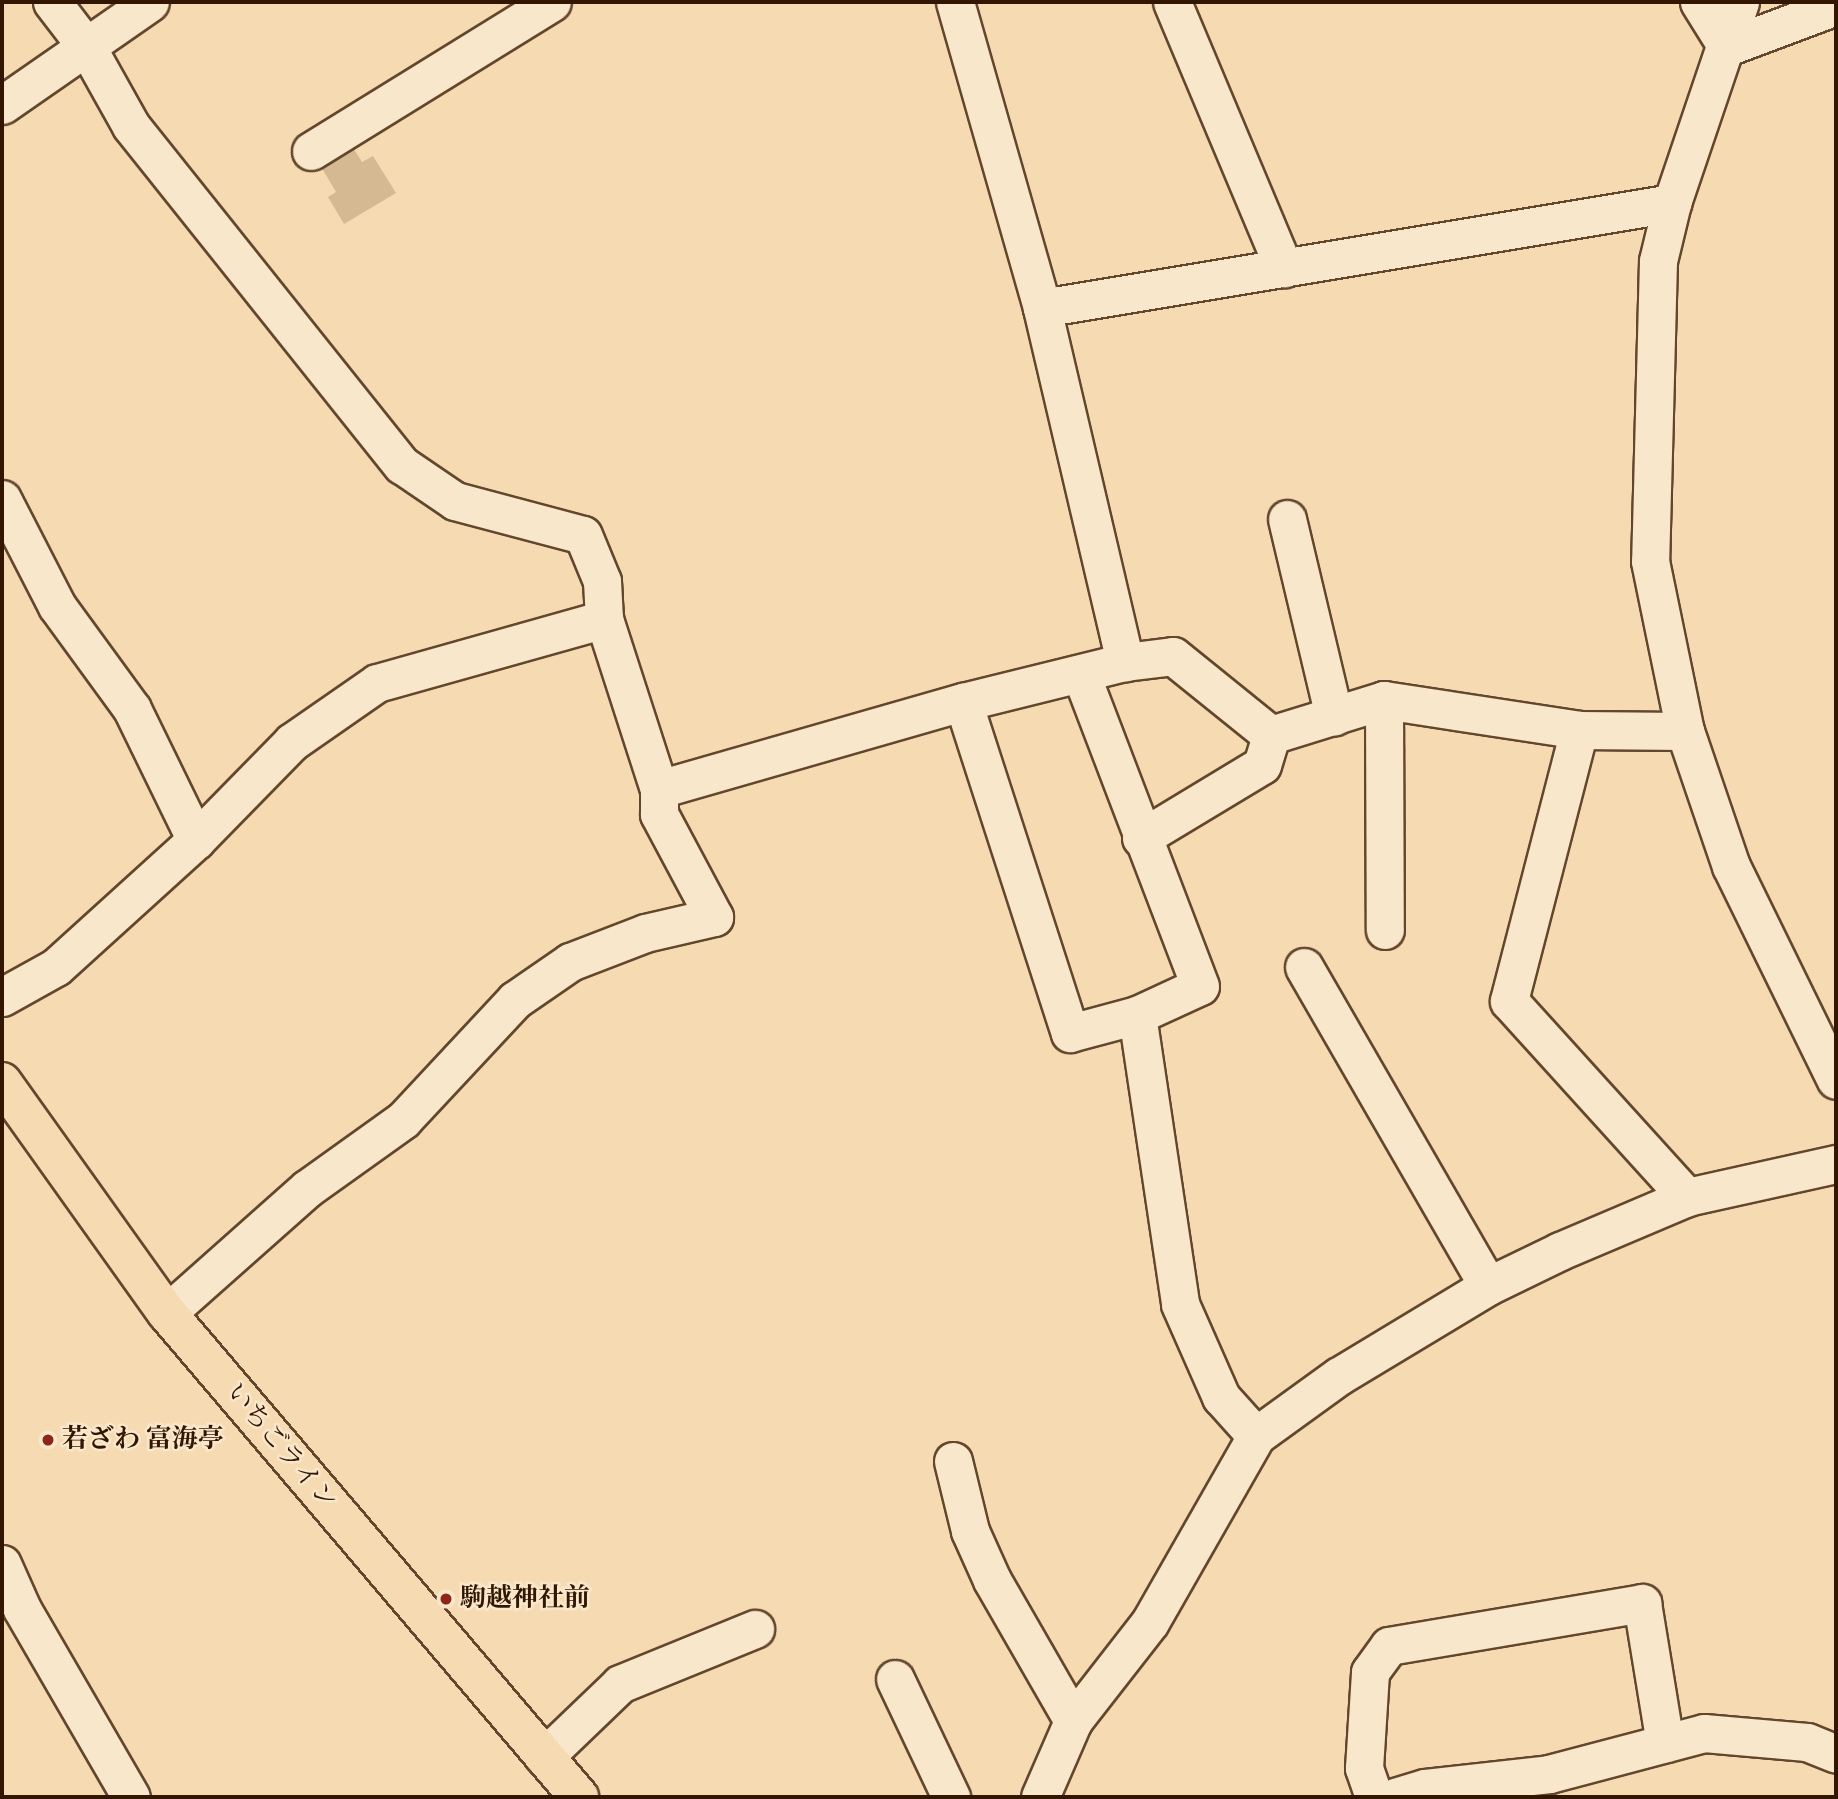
<!DOCTYPE html>
<html>
<head>
<meta charset="utf-8">
<style>
  body { margin:0 }
  #map { position:relative; width:1838px; height:1799px; overflow:hidden; background:#f6dab1; font-family:"IM FELL English","Noto Serif JP",serif }
  div>[style] { position:absolute }
  .green>* { inset:0; background:#d5b993 }
  .roads { filter:drop-shadow(2px 0 #63472d) drop-shadow(-2px 0 #63472d) drop-shadow(0 2px #63472d) drop-shadow(0 -2px #63472d) }
  .minor>* { height:37px; margin:-18.5px; padding:0 18.5px; transform-origin:18.5px; border-radius:18.5px; background:#f9e7cc }
  .trunk>* { height:38px; margin:-19px; padding:0 19px; transform-origin:19px; border-radius:19px; background:#f6dab1 }
  .dots>* { width:19px; height:19px; translate:-50% -50%; box-sizing:border-box; border:4px solid #f9e7cc; border-radius:50% }
  span { translate:-50% -50%; white-space:nowrap; text-align:center; line-height:1.15; -webkit-text-stroke:5px #f9e7cc; paint-order:stroke }
  .poi-label { font-size:26px; color:#321601; font-weight:700 }
  .left { translate:0 -50%; text-align:left }
  .street-label { font-size:26px; color:#321601 }
  .frame { position:absolute; inset:0; border:4px solid #321601; pointer-events:none }
</style>
</head>
<body>
<div id="map">
  <div class="green">
    <i style="clip-path:polygon(352px 146px,362px 162px,373px 156px,396px 193px,344px 224px,328px 197px,336px 192px,320px 165px)"></i>
  </div>
  <div class="roads">
    <div class="minor">
      <i style="left:52px;top:2px;width:59px;rotate:52.5deg"></i>
      <i style="left:88px;top:49px;width:88px;rotate:60.8deg"></i>
      <i style="left:131px;top:126px;width:434px;rotate:51.4deg"></i>
      <i style="left:402px;top:465px;width:64px;rotate:34.2deg"></i>
      <i style="left:455px;top:501px;width:132px;rotate:14.9deg"></i>
      <i style="left:583px;top:535px;width:50px;rotate:67.6deg"></i>
      <i style="left:602px;top:581px;width:38px;rotate:87deg"></i>
      <i style="left:604px;top:619px;width:179px;rotate:72.1deg"></i>
      <i style="left:659px;top:789px;width:316px;rotate:-16deg"></i>
      <i style="left:963px;top:702px;width:167px;rotate:-13.9deg"></i>
      <i style="left:1125px;top:662px;width:48px;rotate:-7.1deg"></i>
      <i style="left:1173px;top:656px;width:126px;rotate:38.9deg"></i>
      <i style="left:1271px;top:735px;width:118px;rotate:-17.2deg"></i>
      <i style="left:1384px;top:700px;width:197px;rotate:8.7deg"></i>
      <i style="left:1579px;top:730px;width:106px;rotate:0.5deg"></i>
      <i style="left:955px;top:2px;width:318px;rotate:74.1deg"></i>
      <i style="left:1042px;top:308px;width:364px;rotate:76.8deg"></i>
      <i style="left:1172px;top:2px;width:289px;rotate:67.2deg"></i>
      <i style="left:1699px;top:2px;width:53px;rotate:58.1deg"></i>
      <i style="left:1740px;top:2px;width:212px;rotate:108.7deg"></i>
      <i style="left:1672px;top:203px;width:60px;rotate:103.6deg"></i>
      <i style="left:1658px;top:261px;width:300px;rotate:91.5deg"></i>
      <i style="left:1650px;top:561px;width:174px;rotate:78.4deg"></i>
      <i style="left:1685px;top:731px;width:143px;rotate:71.2deg"></i>
      <i style="left:1731px;top:866px;width:238px;rotate:63.9deg"></i>
      <i style="left:1727px;top:47px;width:116px;rotate:-20.6deg"></i>
      <i style="left:2px;top:105px;width:180px;rotate:-34.8deg"></i>
      <i style="left:311px;top:151px;width:283px;rotate:-31.7deg"></i>
      <i style="left:1042px;top:308px;width:639px;rotate:-9.46deg"></i>
      <i style="left:2px;top:499px;width:120px;rotate:62.8deg"></i>
      <i style="left:57px;top:606px;width:127px;rotate:53.9deg"></i>
      <i style="left:132px;top:709px;width:146px;rotate:64deg"></i>
      <i style="left:1287px;top:519px;width:203px;rotate:76.6deg"></i>
      <i style="left:1384px;top:700px;width:230px;rotate:89.8deg"></i>
      <i style="left:963px;top:702px;width:348px;rotate:72.1deg"></i>
      <i style="left:1070px;top:1033px;width:69px;rotate:-15deg"></i>
      <i style="left:1137px;top:1015px;width:69px;rotate:-24.7deg"></i>
      <i style="left:1200px;top:986px;width:334px;rotate:-110.9deg"></i>
      <i style="left:1579px;top:730px;width:280px;rotate:104.5deg"></i>
      <i style="left:1509px;top:1001px;width:265px;rotate:47.8deg"></i>
      <i style="left:1141px;top:838px;width:141px;rotate:-31.1deg"></i>
      <i style="left:1262px;top:765px;width:31px;rotate:-73deg"></i>
      <i style="left:1304px;top:967px;width:368px;rotate:60deg"></i>
      <i style="left:2px;top:997px;width:62px;rotate:-29.1deg"></i>
      <i style="left:56px;top:967px;width:189px;rotate:-42.2deg"></i>
      <i style="left:196px;top:840px;width:137px;rotate:-45.6deg"></i>
      <i style="left:292px;top:742px;width:103px;rotate:-34.8deg"></i>
      <i style="left:377px;top:683px;width:236px;rotate:-15.7deg"></i>
      <i style="left:1137px;top:1015px;width:292px;rotate:81.5deg"></i>
      <i style="left:1180px;top:1304px;width:102px;rotate:66.2deg"></i>
      <i style="left:1221px;top:1397px;width:52px;rotate:48.1deg"></i>
      <i style="left:167px;top:1313px;width:188px;rotate:-41.6deg"></i>
      <i style="left:308px;top:1188px;width:117px;rotate:-35.6deg"></i>
      <i style="left:403px;top:1120px;width:164px;rotate:-47deg"></i>
      <i style="left:515px;top:1000px;width:67px;rotate:-34.6deg"></i>
      <i style="left:570px;top:962px;width:80px;rotate:-21.1deg"></i>
      <i style="left:645px;top:933px;width:71px;rotate:-13.1deg"></i>
      <i style="left:714px;top:917px;width:117px;rotate:-118.1deg"></i>
      <i style="left:659px;top:814px;width:25px;rotate:-90deg"></i>
      <i style="left:953px;top:1461px;width:72px;rotate:76.3deg"></i>
      <i style="left:970px;top:1531px;width:54px;rotate:65.8deg"></i>
      <i style="left:992px;top:1580px;width:163px;rotate:60.1deg"></i>
      <i style="left:2px;top:1564px;width:49px;rotate:66deg"></i>
      <i style="left:22px;top:1609px;width:217px;rotate:59.9deg"></i>
      <i style="left:895px;top:1679px;width:131px;rotate:64.6deg"></i>
      <i style="left:544px;top:1757px;width:105px;rotate:-43.8deg"></i>
      <i style="left:620px;top:1684px;width:146px;rotate:-22.2deg"></i>
      <i style="left:1040px;top:1797px;width:83px;rotate:-66.5deg"></i>
      <i style="left:1073px;top:1721px;width:125px;rotate:-52.1deg"></i>
      <i style="left:1150px;top:1622px;width:214px;rotate:-60.3deg"></i>
      <i style="left:1256px;top:1436px;width:102px;rotate:-35.9deg"></i>
      <i style="left:1339px;top:1376px;width:174px;rotate:-31.1deg"></i>
      <i style="left:1488px;top:1286px;width:80px;rotate:-25.9deg"></i>
      <i style="left:1560px;top:1251px;width:138px;rotate:-23deg"></i>
      <i style="left:1687px;top:1197px;width:153px;rotate:-12.5deg"></i>
      <i style="left:1374px;top:1797px;width:31px;rotate:-109deg"></i>
      <i style="left:1364px;top:1768px;width:96px;rotate:-86.4deg"></i>
      <i style="left:1370px;top:1672px;width:32px;rotate:-54deg"></i>
      <i style="left:1389px;top:1646px;width:257px;rotate:-9.6deg"></i>
      <i style="left:1642px;top:1603px;width:142px;rotate:80.7deg"></i>
      <i style="left:1395px;top:1797px;width:31px;rotate:-17deg"></i>
      <i style="left:1425px;top:1788px;width:125px;rotate:-6.4deg"></i>
      <i style="left:1549px;top:1774px;width:160px;rotate:-14.8deg"></i>
      <i style="left:1704px;top:1733px;width:103px;rotate:5deg"></i>
      <i style="left:1807px;top:1742px;width:31px;rotate:22deg"></i>
    </div>
    <div class="trunk">
      <i style="left:2px;top:1082px;width:284px;rotate:54.5deg"></i>
      <i style="left:167px;top:1313px;width:636px;rotate:49.59deg"></i>
    </div>
  </div>
  <div class="dots">
    <i style="left:48px;top:1440px;background:#8f2418"></i>
    <i style="left:446px;top:1599px;background:#8f2418"></i>
  </div>
  <div class="poi-label">
    <span class="left" style="left:62px;top:1440px">若ざわ 富海亭</span>
    <span class="left" style="left:460px;top:1599px">駒越神社前</span>
  </div>
  <div class="street-label">
    <span style="left:281px;top:1447px;rotate:50deg">いちごライン</span>
  </div>
  <div class="frame"></div>
</div>
</body>
</html>
